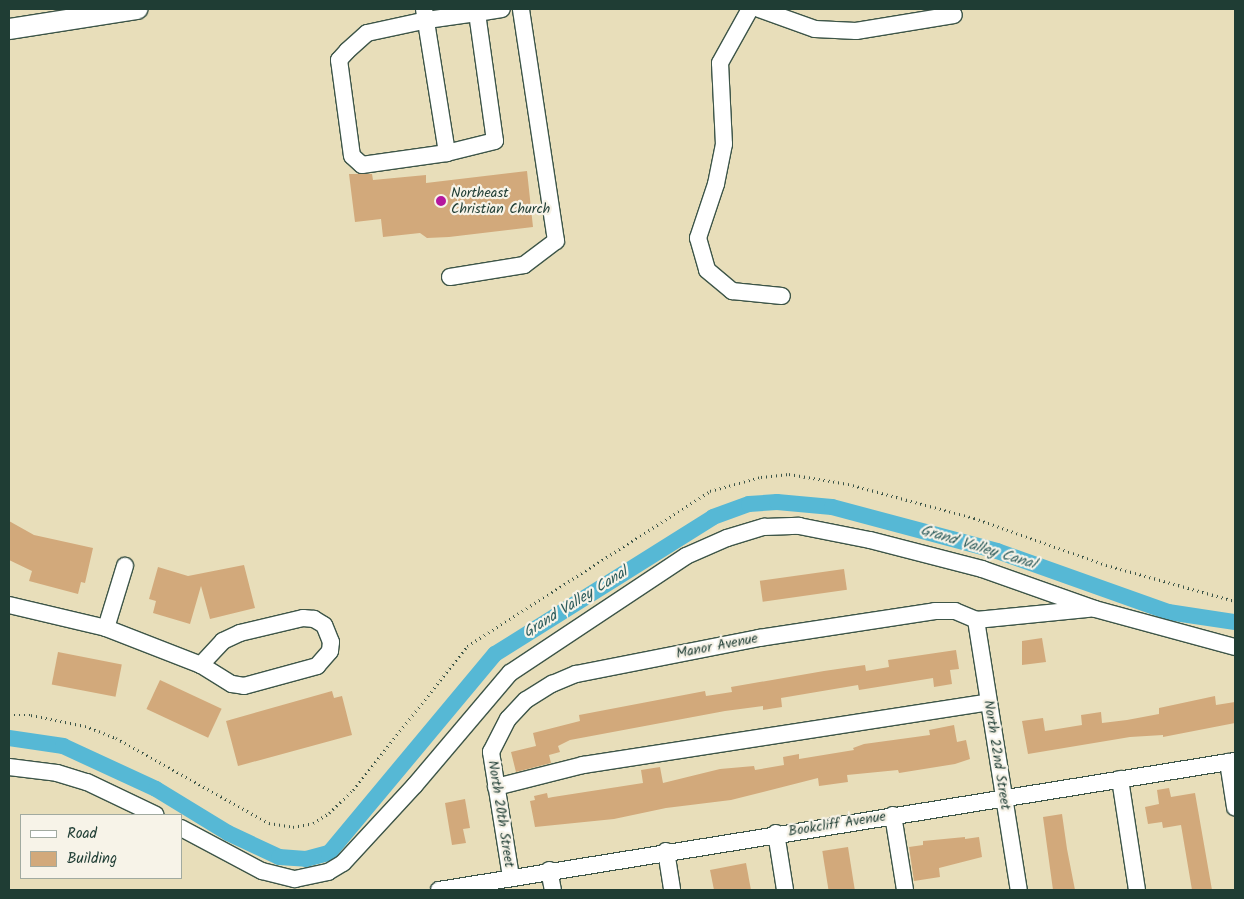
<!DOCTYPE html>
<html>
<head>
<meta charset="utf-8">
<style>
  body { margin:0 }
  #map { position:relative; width:1244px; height:899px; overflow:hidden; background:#e8deba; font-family:Kalam,sans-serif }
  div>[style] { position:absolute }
  .canal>* { height:16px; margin:-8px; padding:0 8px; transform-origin:8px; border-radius:8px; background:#56b8d5 }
  .building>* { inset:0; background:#d2a97b; transform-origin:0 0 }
  .path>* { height:2.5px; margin-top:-1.25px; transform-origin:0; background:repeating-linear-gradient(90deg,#3d5548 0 1px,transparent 0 5px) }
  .roads { filter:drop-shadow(1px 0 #3d5548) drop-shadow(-1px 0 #3d5548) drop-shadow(0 1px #3d5548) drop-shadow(0 -1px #3d5548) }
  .minor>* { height:16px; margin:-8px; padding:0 8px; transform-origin:8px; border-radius:8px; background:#fff }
  .major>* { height:20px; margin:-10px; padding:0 10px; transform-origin:10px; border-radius:10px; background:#fff }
  .dots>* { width:14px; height:14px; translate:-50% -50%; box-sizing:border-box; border:2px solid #f7f3e8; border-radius:50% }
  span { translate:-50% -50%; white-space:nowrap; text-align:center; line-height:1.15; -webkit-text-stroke:4.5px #f7f3e8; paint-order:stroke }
  .poi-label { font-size:14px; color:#1f3d34 }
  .left { translate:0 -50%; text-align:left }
  .street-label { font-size:14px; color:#1f3d34 }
  .water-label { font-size:15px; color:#2d5c5c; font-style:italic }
  .frame { position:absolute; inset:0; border:10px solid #1f3d34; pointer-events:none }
  .legend { position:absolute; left:20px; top:814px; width:162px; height:65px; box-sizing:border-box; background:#f7f3e8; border:1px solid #a1aaa0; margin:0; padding:6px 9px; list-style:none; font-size:15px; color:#1f3d34 }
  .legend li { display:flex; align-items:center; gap:10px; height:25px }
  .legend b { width:25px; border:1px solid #a1aaa0 }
</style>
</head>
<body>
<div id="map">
  <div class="canal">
    <i style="left:9px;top:738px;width:55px;rotate:8.4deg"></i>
    <i style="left:63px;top:746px;width:102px;rotate:24.8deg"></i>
    <i style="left:156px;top:789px;width:84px;rotate:31.4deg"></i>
    <i style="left:228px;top:833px;width:56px;rotate:25.2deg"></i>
    <i style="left:279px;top:857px;width:27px;rotate:4deg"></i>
    <i style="left:306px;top:859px;width:24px;rotate:-15deg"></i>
    <i style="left:329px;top:853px;width:259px;rotate:-50.2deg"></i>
    <i style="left:495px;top:654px;width:257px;rotate:-32.1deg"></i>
    <i style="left:713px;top:517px;width:38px;rotate:-20deg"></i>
    <i style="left:749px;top:504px;width:28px;rotate:-4deg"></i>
    <i style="left:777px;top:502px;width:55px;rotate:5.2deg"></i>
    <i style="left:832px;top:507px;width:171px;rotate:14.9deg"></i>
    <i style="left:997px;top:551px;width:182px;rotate:19.6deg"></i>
    <i style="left:1168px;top:612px;width:68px;rotate:8.5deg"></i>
  </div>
  <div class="building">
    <i style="clip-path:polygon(527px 171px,533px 227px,449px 237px,427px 238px,420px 233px,383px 237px,381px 219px,355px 222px,349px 174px,372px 174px,373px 180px,426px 175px,426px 183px)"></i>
    <i style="clip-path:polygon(9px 521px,34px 535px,93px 548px,85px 583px,81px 582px,78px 594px,29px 581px,32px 571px,9px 560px)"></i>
    <i style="clip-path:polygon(244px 565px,255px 608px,210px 619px,201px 586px,190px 624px,153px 613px,156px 601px,149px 599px,158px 567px,188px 576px)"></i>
    <i style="left:844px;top:569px;width:21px;height:85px;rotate:82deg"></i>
    <i style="clip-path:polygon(1042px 638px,1046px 662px,1022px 665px,1022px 641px)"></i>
    <i style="clip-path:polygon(956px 650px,959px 669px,950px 670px,952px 684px,934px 687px,933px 678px,859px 690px,858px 685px,781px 698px,782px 707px,763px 710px,763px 706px,725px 711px,570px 740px,558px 746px,560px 752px,549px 755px,551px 763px,516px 772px,511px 752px,536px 746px,533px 733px,580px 721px,579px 715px,705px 691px,706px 696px,732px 692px,731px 687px,824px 671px,865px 665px,866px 671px,889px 667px,888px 660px)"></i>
    <i style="left:58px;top:652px;width:65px;height:33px;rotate:11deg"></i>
    <i style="left:160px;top:680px;width:68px;height:32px;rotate:25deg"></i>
    <i style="clip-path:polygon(332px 691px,334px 698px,342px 696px,352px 735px,238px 766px,226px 721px)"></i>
    <i style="clip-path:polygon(1215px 696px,1216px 705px,1235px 702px,1235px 723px,1163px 737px,1163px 735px,1130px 737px,1028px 754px,1022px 721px,1043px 718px,1045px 731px,1082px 725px,1081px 715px,1101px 712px,1102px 723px,1127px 720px,1159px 714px,1159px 708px)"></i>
    <i style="clip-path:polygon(954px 725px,957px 742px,966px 740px,970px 759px,955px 764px,899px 773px,898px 770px,847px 775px,848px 782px,819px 786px,818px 778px,731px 800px,666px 808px,614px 819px,535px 827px,530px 801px,535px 800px,534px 796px,547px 793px,548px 798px,553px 797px,643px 783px,641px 770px,660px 767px,663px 783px,720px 769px,754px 766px,755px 770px,784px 765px,783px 757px,799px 754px,799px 759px,854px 750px,853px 748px,864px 744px,930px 735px,929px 730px)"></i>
    <i style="clip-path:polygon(1169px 788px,1171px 797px,1195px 793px,1212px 890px,1192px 890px,1181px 825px,1163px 828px,1162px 822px,1148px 824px,1145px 807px,1159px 804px,1157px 790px)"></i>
    <i style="clip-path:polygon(465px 799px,470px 828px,463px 829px,466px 843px,452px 845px,445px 803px)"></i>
    <i style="clip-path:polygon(1062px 814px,1067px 849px,1075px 890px,1053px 890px,1043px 817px)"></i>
    <i style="clip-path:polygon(965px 837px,965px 839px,979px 837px,982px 857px,939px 868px,940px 877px,914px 881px,909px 847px,923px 845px,923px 841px)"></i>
    <i style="left:848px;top:847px;width:44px;height:26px;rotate:81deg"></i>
    <i style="clip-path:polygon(746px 863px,751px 890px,714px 890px,710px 870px)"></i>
  </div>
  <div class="path">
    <i style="left:9px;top:715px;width:22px"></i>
    <i style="left:31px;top:715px;width:55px;rotate:11.5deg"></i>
    <i style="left:85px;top:726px;width:33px;rotate:21deg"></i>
    <i style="left:116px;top:738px;width:175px;rotate:29.1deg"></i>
    <i style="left:269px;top:823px;width:24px;rotate:9deg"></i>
    <i style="left:293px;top:827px;width:20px;rotate:-11deg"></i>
    <i style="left:313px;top:823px;width:19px;rotate:-32deg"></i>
    <i style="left:329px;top:813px;width:33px;rotate:-44deg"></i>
    <i style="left:353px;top:790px;width:184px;rotate:-51.6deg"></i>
    <i style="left:467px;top:646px;width:288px;rotate:-32.5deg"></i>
    <i style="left:710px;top:491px;width:53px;rotate:-15.4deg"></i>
    <i style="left:761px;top:477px;width:28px;rotate:-6deg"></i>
    <i style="left:789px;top:474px;width:60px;rotate:9.6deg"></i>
    <i style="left:848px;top:484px;width:131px;rotate:15.1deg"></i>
    <i style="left:974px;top:518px;width:140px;rotate:19.6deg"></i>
    <i style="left:1106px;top:565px;width:134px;rotate:15.6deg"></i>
  </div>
  <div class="roads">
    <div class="minor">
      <i style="left:424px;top:9px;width:146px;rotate:80.9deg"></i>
      <i style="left:750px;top:9px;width:62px;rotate:119.1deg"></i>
      <i style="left:720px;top:63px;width:81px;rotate:87.2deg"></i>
      <i style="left:724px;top:144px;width:41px;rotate:101.3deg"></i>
      <i style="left:716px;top:184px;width:57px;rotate:108.4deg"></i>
      <i style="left:698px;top:238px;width:33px;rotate:74deg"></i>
      <i style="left:707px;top:270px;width:33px;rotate:40deg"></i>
      <i style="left:732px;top:291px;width:50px;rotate:5.7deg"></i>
      <i style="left:759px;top:9px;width:59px;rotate:19.7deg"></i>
      <i style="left:815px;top:29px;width:41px;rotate:2.8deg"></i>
      <i style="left:856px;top:31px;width:99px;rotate:-9.3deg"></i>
      <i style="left:477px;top:13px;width:129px;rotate:82deg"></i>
      <i style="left:495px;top:141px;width:49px;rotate:166deg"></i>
      <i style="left:447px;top:153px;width:86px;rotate:172deg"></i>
      <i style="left:362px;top:165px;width:13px;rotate:-138deg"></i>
      <i style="left:352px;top:156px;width:97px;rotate:-97.7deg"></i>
      <i style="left:339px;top:60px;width:12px;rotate:-48deg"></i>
      <i style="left:347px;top:51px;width:27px;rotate:-42deg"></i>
      <i style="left:367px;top:33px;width:61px;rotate:-12.2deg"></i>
      <i style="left:427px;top:20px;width:50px;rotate:-8deg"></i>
      <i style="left:477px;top:13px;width:25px;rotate:-9deg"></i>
      <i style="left:450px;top:277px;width:75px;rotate:-9.2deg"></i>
      <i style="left:524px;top:265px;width:40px;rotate:-37deg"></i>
      <i style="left:556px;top:241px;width:235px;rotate:-98.6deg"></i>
      <i style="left:9px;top:605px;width:100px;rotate:13.3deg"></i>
      <i style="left:106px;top:628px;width:102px;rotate:21.3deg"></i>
      <i style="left:201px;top:665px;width:36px;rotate:32deg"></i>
      <i style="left:232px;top:684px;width:12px;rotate:9deg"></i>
      <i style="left:244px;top:686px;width:76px;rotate:-15.3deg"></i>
      <i style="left:317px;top:666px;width:20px;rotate:-49deg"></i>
      <i style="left:330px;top:651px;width:9px;rotate:-84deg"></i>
      <i style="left:331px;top:642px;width:18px;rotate:-112deg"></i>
      <i style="left:324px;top:625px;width:12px;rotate:-149deg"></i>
      <i style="left:314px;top:619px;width:11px;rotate:-175deg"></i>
      <i style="left:303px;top:618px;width:65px;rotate:166.6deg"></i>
      <i style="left:240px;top:633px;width:19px;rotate:155deg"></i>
      <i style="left:223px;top:641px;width:33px;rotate:133deg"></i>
      <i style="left:976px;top:620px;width:273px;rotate:81deg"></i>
      <i style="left:106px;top:628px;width:65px;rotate:-73deg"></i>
      <i style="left:1228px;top:762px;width:46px;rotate:81.2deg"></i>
      <i style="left:9px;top:767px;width:48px;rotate:7.1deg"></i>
      <i style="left:57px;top:773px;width:31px;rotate:17deg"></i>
      <i style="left:87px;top:782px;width:76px;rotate:25.6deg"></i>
      <i style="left:1120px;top:779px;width:112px;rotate:81.3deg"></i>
      <i style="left:496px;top:787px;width:90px;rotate:-14.2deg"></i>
      <i style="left:583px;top:765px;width:410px;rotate:-8.8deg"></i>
      <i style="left:893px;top:815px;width:76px;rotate:80.9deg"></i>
      <i style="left:181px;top:828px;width:92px;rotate:28deg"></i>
      <i style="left:262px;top:871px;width:34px;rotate:14deg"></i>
      <i style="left:295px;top:879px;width:34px;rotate:-12deg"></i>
      <i style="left:328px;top:872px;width:17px;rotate:-31deg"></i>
      <i style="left:343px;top:863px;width:106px;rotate:-47.3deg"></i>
      <i style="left:415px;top:785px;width:147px;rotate:-49.7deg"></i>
      <i style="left:510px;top:673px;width:211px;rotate:-33.6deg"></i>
      <i style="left:686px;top:556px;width:45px;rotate:-23.7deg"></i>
      <i style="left:727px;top:538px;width:39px;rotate:-17deg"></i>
      <i style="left:764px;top:527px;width:35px;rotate:-2deg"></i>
      <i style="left:799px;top:526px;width:72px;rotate:11.2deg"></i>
      <i style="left:870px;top:540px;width:116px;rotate:14.5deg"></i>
      <i style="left:982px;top:569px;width:120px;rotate:19.5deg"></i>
      <i style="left:1095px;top:609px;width:145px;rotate:15.2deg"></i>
      <i style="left:776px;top:833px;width:58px;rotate:81deg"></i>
      <i style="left:666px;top:851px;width:39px;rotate:81deg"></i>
      <i style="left:549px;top:870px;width:20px;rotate:79deg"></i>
      <i style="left:511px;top:877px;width:127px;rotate:-99.1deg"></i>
      <i style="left:491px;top:752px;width:37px;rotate:-63deg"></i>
      <i style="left:508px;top:719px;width:26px;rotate:-47deg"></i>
      <i style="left:526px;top:700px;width:31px;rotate:-32deg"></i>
      <i style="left:552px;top:684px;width:26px;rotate:-23deg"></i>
      <i style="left:576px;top:674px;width:187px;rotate:-11.1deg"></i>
      <i style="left:759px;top:638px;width:178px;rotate:-8.7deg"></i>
      <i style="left:935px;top:611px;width:20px"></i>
      <i style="left:955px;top:611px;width:23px;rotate:23deg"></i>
      <i style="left:976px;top:620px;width:114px;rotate:-5.6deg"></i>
      <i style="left:439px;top:890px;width:806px;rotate:-9.21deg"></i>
    </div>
    <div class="major">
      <i style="left:9px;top:29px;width:130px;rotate:-8.9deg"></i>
    </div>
  </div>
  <div class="dots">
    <i style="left:441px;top:201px;background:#b5179e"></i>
  </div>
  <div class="poi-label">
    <span class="left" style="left:451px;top:201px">Northeast<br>Christian Church</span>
  </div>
  <div class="street-label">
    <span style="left:717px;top:646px;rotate:-11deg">Manor Avenue</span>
    <span style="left:997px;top:755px;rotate:81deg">North 22nd Street</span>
    <span style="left:501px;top:814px;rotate:81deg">North 20th Street</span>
    <span style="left:837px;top:824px;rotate:-9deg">Bookcliff Avenue</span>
  </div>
  <div class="water-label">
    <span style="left:978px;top:548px;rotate:17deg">Grand Valley Canal</span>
    <span style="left:576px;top:603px;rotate:-32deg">Grand Valley Canal</span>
  </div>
  <div class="frame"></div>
  <ul class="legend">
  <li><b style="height:6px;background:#fff"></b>Road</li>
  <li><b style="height:14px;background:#d2a97b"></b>Building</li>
  </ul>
</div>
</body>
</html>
